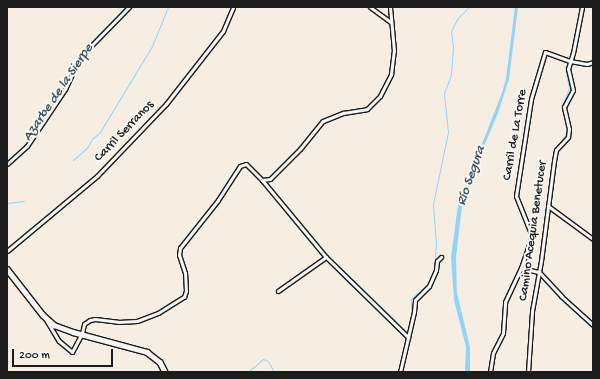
<!DOCTYPE html>
<html>
<head>
<meta charset="utf-8">
<style>
  body { margin:0 }
  #map { position:relative; width:600px; height:379px; overflow:hidden; background:#f6eee3; font-family:"Gochi Hand",sans-serif }
  div>[style] { position:absolute }
  .water>* { inset:0; background:#93d4f4 }
  .stream>* { height:1px; margin:-0.5px; padding:0 0.5px; transform-origin:0.5px; border-radius:0.5px; background:#93d4f4 }
  .roads { filter:drop-shadow(1px 0 #1c1c1c) drop-shadow(-1px 0 #1c1c1c) drop-shadow(0 1px #1c1c1c) drop-shadow(0 -1px #1c1c1c) }
  .street>* { height:3px; margin:-1.5px; padding:0 1.5px; transform-origin:1.5px; border-radius:1.5px; background:#f6f6f2 }
  .secondary>* { height:4.5px; margin:-2.25px; padding:0 2.25px; transform-origin:2.25px; border-radius:2.25px; background:#f6f6f2 }
  span { translate:-50% -50%; white-space:nowrap; text-align:center; line-height:1.15; -webkit-text-stroke:4px #f6f6f2; paint-order:stroke }
  .street-label { font-size:13px; color:#1c1c1c }
  .water-label { font-size:14px; color:#40535d; font-style:italic }
  .frame { position:absolute; inset:0; border:8px solid #1c1c1c; pointer-events:none }
  .scale { position:absolute; left:12px; top:349px; width:101px; height:18px; box-sizing:border-box; border:2px solid #1c1c1c; border-top:0; padding-left:5px; font-size:12px; line-height:14px; white-space:nowrap; color:#1c1c1c; -webkit-text-stroke:3px #f6f6f2; paint-order:stroke }
</style>
</head>
<body>
<div id="map">
  <div class="water">
    <i style="clip-path:polygon(515px 7px,518px 7px,509px 79px,498px 113px,472px 175px,462px 206px,456px 257px,457px 293px,470px 347px,470px 371px,465px 372px,466px 347px,454px 300px,451px 257px,458px 205px,502px 93px,506px 79px)"></i>
  </div>
  <div class="stream">
    <i style="left:572px;top:47px;width:41px;rotate:-78.7deg"></i>
    <i style="left:80px;top:57px;width:7px;rotate:-56deg"></i>
    <i style="left:84px;top:51px;width:60px;rotate:-47deg"></i>
    <i style="left:559px;top:144px;width:14px;rotate:-56deg"></i>
    <i style="left:567px;top:132px;width:26px;rotate:-101deg"></i>
    <i style="left:562px;top:106px;width:19px;rotate:-69deg"></i>
    <i style="left:569px;top:88px;width:21px;rotate:-101deg"></i>
    <i style="left:7px;top:160px;width:19px;rotate:-39deg"></i>
    <i style="left:22px;top:148px;width:74px;rotate:-55.5deg"></i>
    <i style="left:73px;top:160px;width:18px;rotate:-41deg"></i>
    <i style="left:87px;top:148px;width:10px;rotate:-61deg"></i>
    <i style="left:92px;top:139px;width:11px;rotate:-41deg"></i>
    <i style="left:100px;top:132px;width:100px;rotate:-58.8deg"></i>
    <i style="left:152px;top:46px;width:42px;rotate:-67.7deg"></i>
    <i style="left:7px;top:203px;width:17px;rotate:-7deg"></i>
    <i style="left:538px;top:267px;width:82px;rotate:-82.3deg"></i>
    <i style="left:434px;top:271px;width:27px;rotate:-86deg"></i>
    <i style="left:436px;top:244px;width:40px;rotate:-94.3deg"></i>
    <i style="left:433px;top:204px;width:74px;rotate:-78.2deg"></i>
    <i style="left:448px;top:132px;width:39px;rotate:-96deg"></i>
    <i style="left:444px;top:93px;width:19px;rotate:-69deg"></i>
    <i style="left:451px;top:75px;width:28px;rotate:-86deg"></i>
    <i style="left:453px;top:47px;width:16px;rotate:-97deg"></i>
    <i style="left:451px;top:31px;width:13px;rotate:-63deg"></i>
    <i style="left:457px;top:19px;width:17px;rotate:-45deg"></i>
    <i style="left:534px;top:292px;width:17px;rotate:-83deg"></i>
    <i style="left:411px;top:320px;width:21px;rotate:-90deg"></i>
    <i style="left:411px;top:299px;width:21px;rotate:-41deg"></i>
    <i style="left:427px;top:285px;width:9px;rotate:-63deg"></i>
    <i style="left:248px;top:372px;width:20px;rotate:-41deg"></i>
    <i style="left:263px;top:359px;width:5px;rotate:22deg"></i>
    <i style="left:268px;top:361px;width:13px;rotate:61deg"></i>
    <i style="left:526px;top:372px;width:43px;rotate:-86deg"></i>
  </div>
  <div class="roads">
    <div class="street">
      <i style="left:370px;top:7px;width:26px;rotate:36deg"></i>
      <i style="left:7px;top:164px;width:27px;rotate:-42deg"></i>
      <i style="left:27px;top:146px;width:69px;rotate:-56.3deg"></i>
      <i style="left:65px;top:89px;width:23px;rotate:-65deg"></i>
      <i style="left:75px;top:68px;width:23px;rotate:-56deg"></i>
      <i style="left:88px;top:49px;width:59px;rotate:-45.7deg"></i>
      <i style="left:262px;top:180px;width:100px;rotate:50.3deg"></i>
      <i style="left:326px;top:257px;width:59px;rotate:144.7deg"></i>
      <i style="left:548px;top:206px;width:56px;rotate:36.3deg"></i>
      <i style="left:7px;top:251px;width:117px;rotate:-39.8deg"></i>
      <i style="left:97px;top:176px;width:100px;rotate:-46.2deg"></i>
      <i style="left:166px;top:104px;width:93px;rotate:-52deg"></i>
      <i style="left:223px;top:31px;width:26px;rotate:-67deg"></i>
      <i style="left:326px;top:257px;width:115px;rotate:44.3deg"></i>
      <i style="left:521px;top:268px;width:18px;rotate:13deg"></i>
      <i style="left:539px;top:272px;width:33px;rotate:47deg"></i>
      <i style="left:561px;top:296px;width:43px;rotate:42.2deg"></i>
      <i style="left:45px;top:318px;width:27px;rotate:59deg"></i>
      <i style="left:59px;top:341px;width:17px;rotate:40deg"></i>
      <i style="left:72px;top:352px;width:21px;rotate:-62deg"></i>
      <i style="left:82px;top:333px;width:9px;rotate:-77deg"></i>
      <i style="left:84px;top:324px;width:7px;rotate:-34deg"></i>
      <i style="left:90px;top:320px;width:5px;rotate:-11deg"></i>
      <i style="left:95px;top:319px;width:23px;rotate:7deg"></i>
      <i style="left:118px;top:322px;width:19px;rotate:-3deg"></i>
      <i style="left:137px;top:321px;width:22px;rotate:-21deg"></i>
      <i style="left:158px;top:313px;width:31px;rotate:-32deg"></i>
      <i style="left:184px;top:297px;width:6px;rotate:-72deg"></i>
      <i style="left:186px;top:291px;width:18px;rotate:-93deg"></i>
      <i style="left:185px;top:273px;width:19px;rotate:-108deg"></i>
      <i style="left:179px;top:255px;width:7px;rotate:-82deg"></i>
      <i style="left:180px;top:248px;width:61px;rotate:-51.6deg"></i>
      <i style="left:218px;top:200px;width:40px;rotate:-57.1deg"></i>
      <i style="left:240px;top:166px;width:6px;rotate:-18deg"></i>
      <i style="left:246px;top:164px;width:23px;rotate:45deg"></i>
      <i style="left:262px;top:180px;width:8px;rotate:-7deg"></i>
      <i style="left:270px;top:179px;width:42px;rotate:-45deg"></i>
      <i style="left:300px;top:149px;width:36px;rotate:-51deg"></i>
      <i style="left:323px;top:121px;width:22px;rotate:-22deg"></i>
      <i style="left:343px;top:113px;width:24px;rotate:-9deg"></i>
      <i style="left:367px;top:109px;width:18px;rotate:-45deg"></i>
      <i style="left:380px;top:96px;width:25px;rotate:-63deg"></i>
      <i style="left:391px;top:74px;width:23px;rotate:-83deg"></i>
      <i style="left:394px;top:51px;width:44px;rotate:-95.2deg"></i>
      <i style="left:400px;top:372px;width:62px;rotate:-76.9deg"></i>
      <i style="left:414px;top:312px;width:12px;rotate:-85deg"></i>
      <i style="left:415px;top:300px;width:20px;rotate:-45deg"></i>
      <i style="left:429px;top:286px;width:17px;rotate:-66deg"></i>
      <i style="left:436px;top:270px;width:9px;rotate:-84deg"></i>
      <i style="left:437px;top:261px;width:6px;rotate:-45deg"></i>
      <i style="left:490px;top:372px;width:19px;rotate:-81deg"></i>
      <i style="left:493px;top:353px;width:22px;rotate:-63deg"></i>
      <i style="left:503px;top:333px;width:31px;rotate:-86deg"></i>
      <i style="left:505px;top:302px;width:38px;rotate:-65deg"></i>
      <i style="left:521px;top:268px;width:34px;rotate:-71deg"></i>
      <i style="left:532px;top:236px;width:43px;rotate:-111.8deg"></i>
      <i style="left:516px;top:196px;width:98px;rotate:-81.2deg"></i>
      <i style="left:531px;top:99px;width:49px;rotate:-73.4deg"></i>
      <i style="left:545px;top:52px;width:27px;rotate:20deg"></i>
      <i style="left:570px;top:61px;width:17px;rotate:10deg"></i>
      <i style="left:587px;top:64px;width:6px;rotate:-18deg"></i>
      <i style="left:528px;top:372px;width:61px;rotate:-86.2deg"></i>
      <i style="left:532px;top:311px;width:51px;rotate:-79.8deg"></i>
      <i style="left:541px;top:261px;width:101px;rotate:-82.6deg"></i>
      <i style="left:554px;top:161px;width:11px;rotate:-80deg"></i>
      <i style="left:556px;top:150px;width:18px;rotate:-47deg"></i>
      <i style="left:568px;top:137px;width:8px;rotate:-83deg"></i>
      <i style="left:569px;top:129px;width:23px;rotate:-103deg"></i>
      <i style="left:564px;top:107px;width:19px;rotate:-62deg"></i>
      <i style="left:573px;top:90px;width:22px;rotate:-103deg"></i>
      <i style="left:568px;top:69px;width:17px;rotate:-73deg"></i>
      <i style="left:573px;top:53px;width:47px;rotate:-78.9deg"></i>
    </div>
    <div class="secondary">
      <i style="left:7px;top:269px;width:58px;rotate:52deg"></i>
      <i style="left:43px;top:315px;width:15px;rotate:42deg"></i>
      <i style="left:54px;top:325px;width:20px;rotate:20deg"></i>
      <i style="left:73px;top:332px;width:77px;rotate:15.1deg"></i>
      <i style="left:147px;top:352px;width:16px;rotate:38deg"></i>
      <i style="left:160px;top:362px;width:11px;rotate:63deg"></i>
    </div>
  </div>
  <div class="street-label">
    <span style="left:125px;top:132px;rotate:-46deg">Carril Serranos</span>
    <span style="left:516px;top:135px;rotate:-80deg">Carril de La Torre</span>
    <span style="left:534px;top:231px;rotate:-82deg">Camino Acequia Benetucer</span>
  </div>
  <div class="water-label">
    <span style="left:59px;top:93px;rotate:-56deg">Azarbe de la Sierpe</span>
    <span style="left:472px;top:176px;rotate:-71deg">Río Segura</span>
  </div>
  <div class="frame"></div>
  <div class="scale">200 m</div>
</div>
</body>
</html>
